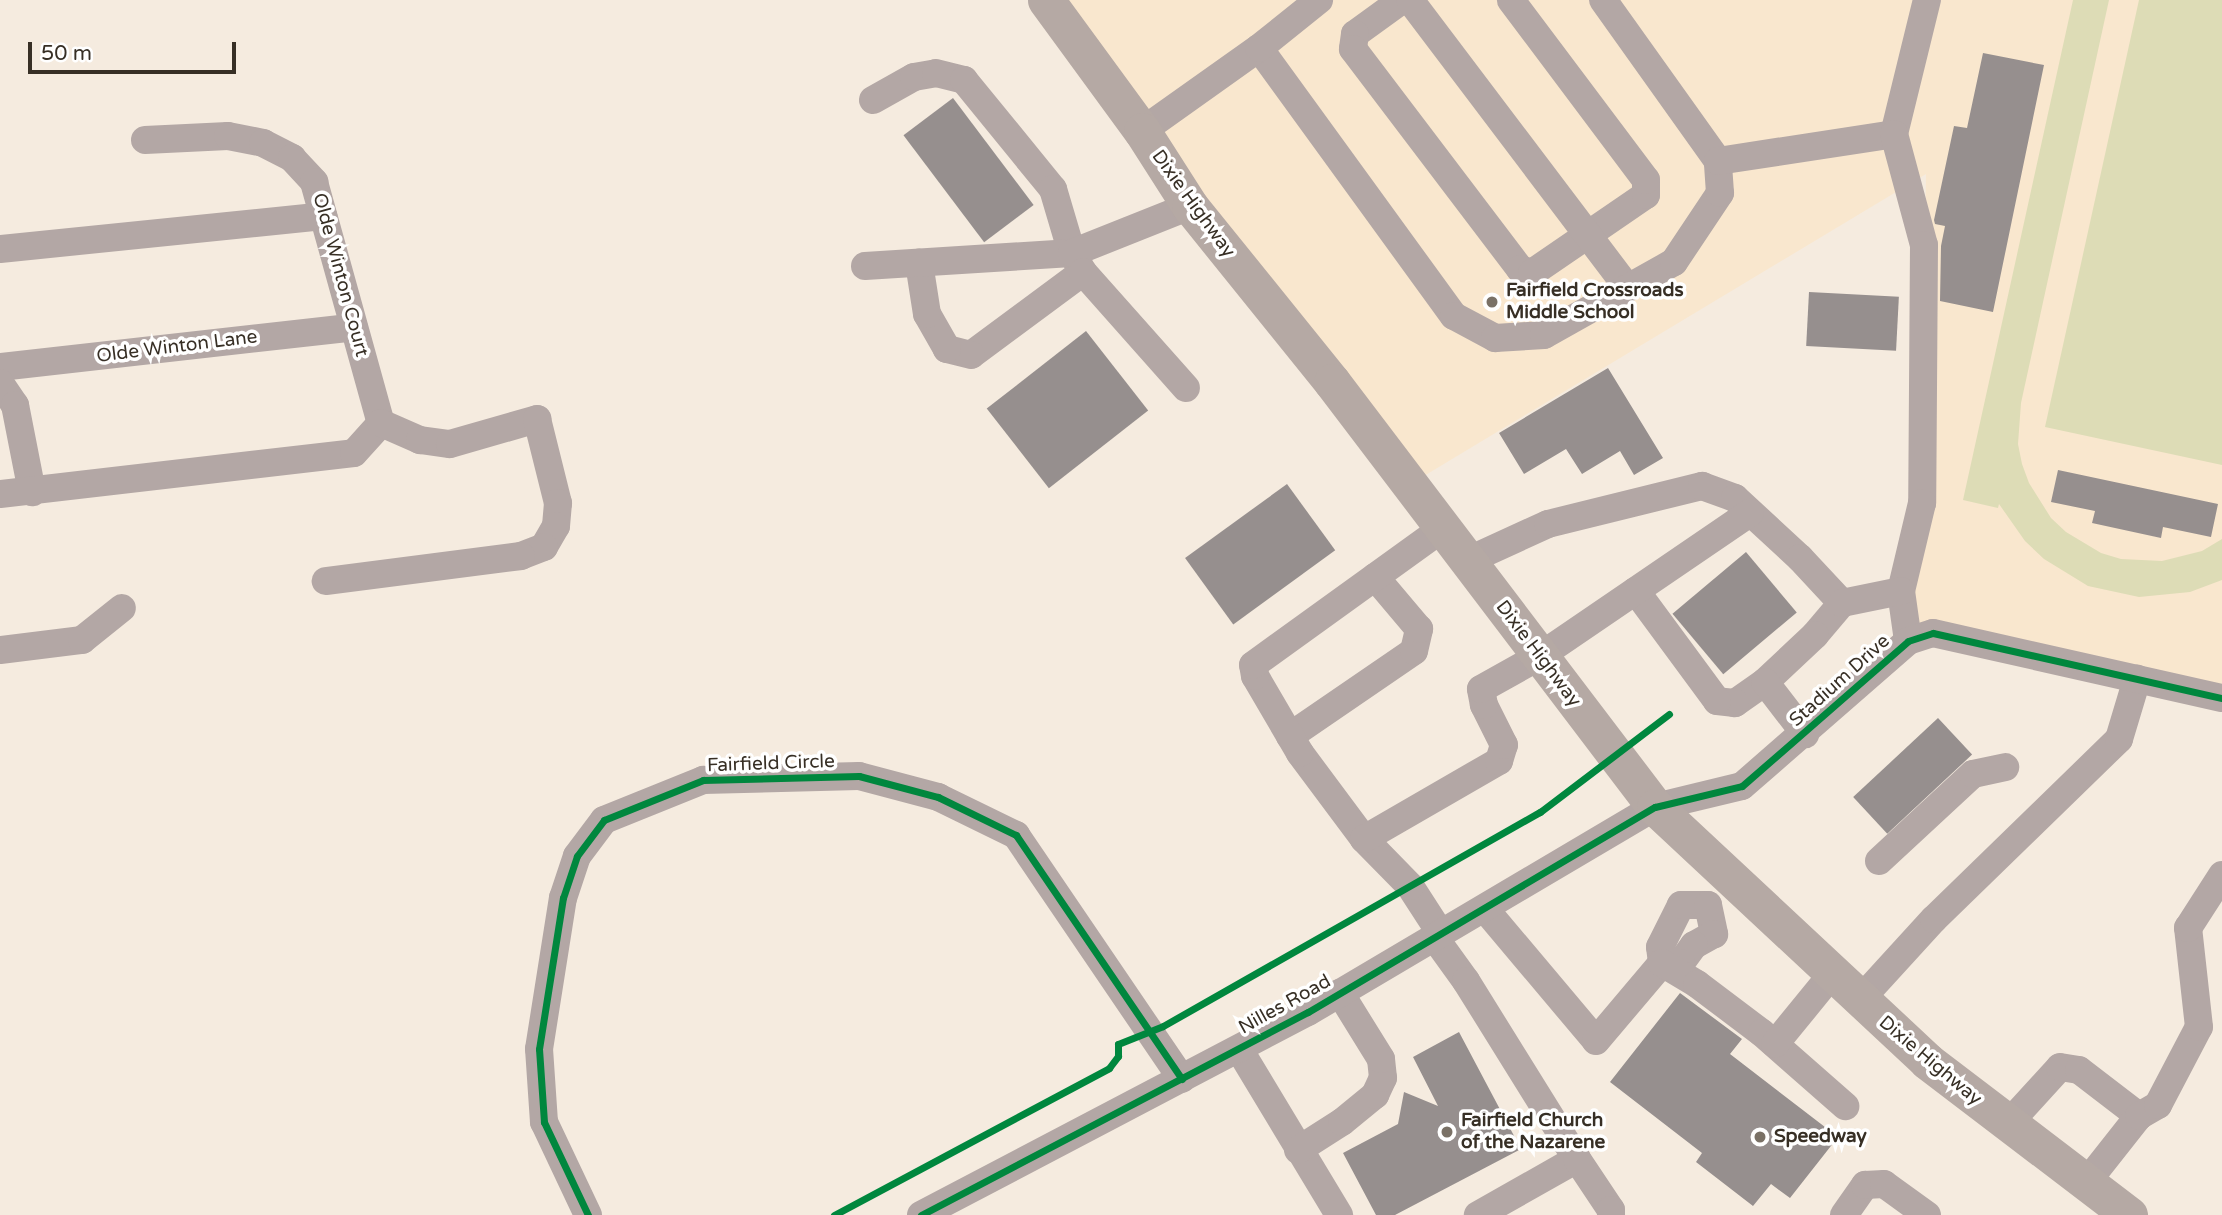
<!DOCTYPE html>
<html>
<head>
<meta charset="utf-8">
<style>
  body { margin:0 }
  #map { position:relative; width:2222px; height:1215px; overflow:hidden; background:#f5ebdf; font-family:"Varela Round",sans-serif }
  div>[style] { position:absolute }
  .built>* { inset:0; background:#f9e7ce }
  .green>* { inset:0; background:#dddcb6 }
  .building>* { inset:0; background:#968f8e; transform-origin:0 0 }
  .minor>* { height:28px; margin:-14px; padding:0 14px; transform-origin:14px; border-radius:14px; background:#b3a7a5 }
  .major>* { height:37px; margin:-18.5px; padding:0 18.5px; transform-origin:18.5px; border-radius:18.5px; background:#b5a9a4 }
  .cycleway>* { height:7px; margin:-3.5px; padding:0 3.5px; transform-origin:3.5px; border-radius:3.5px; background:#00873e }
  .dots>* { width:19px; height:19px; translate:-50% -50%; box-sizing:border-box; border:4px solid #fff; border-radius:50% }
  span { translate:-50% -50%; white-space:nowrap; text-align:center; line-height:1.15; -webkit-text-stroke:7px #fff; paint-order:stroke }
  .street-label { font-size:19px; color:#372f25 }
  .poi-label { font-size:19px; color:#372f25; font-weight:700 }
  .left { translate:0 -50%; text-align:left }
  .scale { position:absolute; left:28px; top:42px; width:208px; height:32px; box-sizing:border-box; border:4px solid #372f25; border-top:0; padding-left:9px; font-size:21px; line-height:24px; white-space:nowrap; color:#372f25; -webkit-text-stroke:5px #fff; paint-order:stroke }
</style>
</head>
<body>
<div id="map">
  <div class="built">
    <i style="clip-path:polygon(1046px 0,2222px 0,2222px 698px,1908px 641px,1922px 503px,1926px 174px,1409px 485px)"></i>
  </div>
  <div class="green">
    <i style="clip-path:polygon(2073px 0,2109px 0,2021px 403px,2018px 444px,2022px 464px,2029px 483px,2051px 518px,2066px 532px,2101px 553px,2121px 559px,2162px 561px,2202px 551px,2222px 539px,2222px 580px,2190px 592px,2139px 597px,2088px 586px,2044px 559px,2025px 541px,1999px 504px,1998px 508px,1963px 500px)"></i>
    <i style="clip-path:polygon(2139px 0,2222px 0,2222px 465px,2045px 427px)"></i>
  </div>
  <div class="building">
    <i style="clip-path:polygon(1983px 53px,2044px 65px,1993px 312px,1940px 301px,1941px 246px,1945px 226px,1935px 224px,1934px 220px,1954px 126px,1967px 128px)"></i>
    <i style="left:953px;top:98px;width:134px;height:62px;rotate:53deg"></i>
    <i style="left:1809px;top:292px;width:90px;height:54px;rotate:3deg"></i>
    <i style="left:1086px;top:331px;width:101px;height:126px;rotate:52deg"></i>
    <i style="clip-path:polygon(1608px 368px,1663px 458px,1634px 475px,1620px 451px,1582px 474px,1566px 449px,1524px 474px,1499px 433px)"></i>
    <i style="clip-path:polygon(2058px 470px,2218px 504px,2211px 537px,2163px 527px,2161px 538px,2092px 523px,2095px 511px,2051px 502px)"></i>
    <i style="left:1287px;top:484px;width:82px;height:126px;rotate:54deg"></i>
    <i style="left:1746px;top:552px;width:79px;height:96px;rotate:50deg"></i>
    <i style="left:1938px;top:718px;width:50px;height:116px;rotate:47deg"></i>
    <i style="clip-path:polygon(1680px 993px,1742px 1039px,1730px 1054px,1838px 1137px,1790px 1198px,1771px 1184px,1753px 1206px,1696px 1162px,1702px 1153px,1610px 1082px)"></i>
    <i style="clip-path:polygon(1459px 1032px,1521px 1149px,1395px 1215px,1376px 1215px,1343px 1153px,1398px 1124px,1404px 1092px,1438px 1106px,1413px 1057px)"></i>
  </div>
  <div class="minor">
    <i style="left:1402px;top:0;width:58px;rotate:144.1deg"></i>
    <i style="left:1355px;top:34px;width:15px;rotate:98deg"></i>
    <i style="left:1353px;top:49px;width:276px;rotate:52.8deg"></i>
    <i style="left:1520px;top:269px;width:13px;rotate:18deg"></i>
    <i style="left:1532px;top:273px;width:138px;rotate:-34.4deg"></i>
    <i style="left:1646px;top:195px;width:15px;rotate:-90deg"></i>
    <i style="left:1646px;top:180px;width:225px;rotate:-126.9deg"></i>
    <i style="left:1410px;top:0;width:361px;rotate:52.9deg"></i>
    <i style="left:1259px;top:48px;width:331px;rotate:54deg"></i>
    <i style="left:1454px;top:316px;width:47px;rotate:28.2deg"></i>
    <i style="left:1495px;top:338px;width:49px;rotate:-3.5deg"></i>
    <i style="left:1544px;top:335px;width:149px;rotate:-29.3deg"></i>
    <i style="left:1674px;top:262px;width:83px;rotate:-56.3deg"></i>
    <i style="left:1720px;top:193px;width:32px;rotate:-94deg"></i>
    <i style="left:1718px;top:161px;width:198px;rotate:-125.5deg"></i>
    <i style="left:873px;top:100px;width:47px;rotate:-29.3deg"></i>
    <i style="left:914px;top:77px;width:22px;rotate:-10deg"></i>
    <i style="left:936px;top:73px;width:29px;rotate:14deg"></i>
    <i style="left:964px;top:80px;width:141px;rotate:50.8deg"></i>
    <i style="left:1053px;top:189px;width:67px;rotate:73.5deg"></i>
    <i style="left:1072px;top:253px;width:22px;rotate:60deg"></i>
    <i style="left:1083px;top:272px;width:139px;rotate:143.5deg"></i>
    <i style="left:971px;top:355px;width:25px;rotate:-166deg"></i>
    <i style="left:947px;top:349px;width:40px;rotate:-119.7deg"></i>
    <i style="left:927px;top:314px;width:52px;rotate:-98.9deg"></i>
    <i style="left:1142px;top:131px;width:143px;rotate:-35.4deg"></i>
    <i style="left:1259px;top:48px;width:77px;rotate:-38.7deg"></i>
    <i style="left:1894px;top:134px;width:138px;rotate:-76.2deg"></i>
    <i style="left:145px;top:140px;width:83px;rotate:-2.8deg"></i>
    <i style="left:228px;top:136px;width:36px;rotate:11deg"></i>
    <i style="left:263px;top:143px;width:33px;rotate:27deg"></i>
    <i style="left:292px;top:158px;width:33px;rotate:47deg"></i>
    <i style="left:314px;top:182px;width:250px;rotate:74.5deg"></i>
    <i style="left:1718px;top:161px;width:178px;rotate:-8.7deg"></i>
    <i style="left:1894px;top:134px;width:115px;rotate:74.9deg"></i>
    <i style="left:1924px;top:245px;width:258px;rotate:90.4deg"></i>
    <i style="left:1922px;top:503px;width:90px;rotate:103.4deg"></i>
    <i style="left:1901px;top:591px;width:50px;rotate:82deg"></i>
    <i style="left:0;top:249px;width:325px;rotate:-5.8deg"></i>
    <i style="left:865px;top:266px;width:207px;rotate:-3.6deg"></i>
    <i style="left:1072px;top:253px;width:127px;rotate:-21.7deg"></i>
    <i style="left:1083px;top:272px;width:155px;rotate:48.4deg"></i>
    <i style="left:0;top:367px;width:356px;rotate:-6.4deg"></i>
    <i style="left:0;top:383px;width:27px;rotate:56deg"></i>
    <i style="left:15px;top:405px;width:89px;rotate:78.9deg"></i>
    <i style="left:0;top:494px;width:356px;rotate:-6.6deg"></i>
    <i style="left:354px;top:453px;width:40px;rotate:-48deg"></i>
    <i style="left:381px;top:423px;width:43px;rotate:23.6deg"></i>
    <i style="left:420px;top:440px;width:30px;rotate:8deg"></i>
    <i style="left:450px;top:444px;width:91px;rotate:-16deg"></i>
    <i style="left:537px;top:419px;width:87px;rotate:76deg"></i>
    <i style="left:558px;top:503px;width:23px;rotate:95deg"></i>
    <i style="left:556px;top:526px;width:24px;rotate:120deg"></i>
    <i style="left:544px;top:547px;width:25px;rotate:159deg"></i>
    <i style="left:521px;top:556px;width:197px;rotate:172.7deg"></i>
    <i style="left:1467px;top:561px;width:89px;rotate:-24.6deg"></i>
    <i style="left:1548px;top:524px;width:159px;rotate:-13.9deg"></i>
    <i style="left:1702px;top:486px;width:35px;rotate:20deg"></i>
    <i style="left:1735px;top:498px;width:88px;rotate:42.7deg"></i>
    <i style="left:1800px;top:558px;width:62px;rotate:47deg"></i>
    <i style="left:1842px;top:603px;width:42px;rotate:130.2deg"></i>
    <i style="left:1815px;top:635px;width:69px;rotate:136.8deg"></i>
    <i style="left:1765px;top:682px;width:37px;rotate:145deg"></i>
    <i style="left:1735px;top:703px;width:18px;rotate:-174deg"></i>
    <i style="left:1717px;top:701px;width:137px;rotate:-126.4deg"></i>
    <i style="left:1842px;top:603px;width:60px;rotate:-11.5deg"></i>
    <i style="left:0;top:650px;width:83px;rotate:-7deg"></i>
    <i style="left:82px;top:640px;width:51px;rotate:-38.7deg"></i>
    <i style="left:1765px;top:682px;width:66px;rotate:52.4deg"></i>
    <i style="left:1290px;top:736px;width:150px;rotate:-34.4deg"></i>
    <i style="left:1414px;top:651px;width:23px;rotate:-77deg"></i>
    <i style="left:1419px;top:629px;width:68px;rotate:-130.2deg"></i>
    <i style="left:1364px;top:839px;width:107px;rotate:-126.7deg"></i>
    <i style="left:1300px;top:753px;width:89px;rotate:-120.3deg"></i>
    <i style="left:1255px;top:676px;width:11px;rotate:-100deg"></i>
    <i style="left:1253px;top:665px;width:234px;rotate:-35.8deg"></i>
    <i style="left:1879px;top:861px;width:128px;rotate:-42.8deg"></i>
    <i style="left:1973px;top:774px;width:33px;rotate:-12deg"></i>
    <i style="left:1485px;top:909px;width:172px;rotate:49.9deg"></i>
    <i style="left:1596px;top:1041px;width:102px;rotate:-49.8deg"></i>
    <i style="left:1662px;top:963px;width:16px;rotate:-97deg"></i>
    <i style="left:1660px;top:947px;width:47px;rotate:-63.4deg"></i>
    <i style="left:1681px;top:905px;width:27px"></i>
    <i style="left:1708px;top:905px;width:30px;rotate:78deg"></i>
    <i style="left:1714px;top:934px;width:23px;rotate:151deg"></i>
    <i style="left:1694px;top:945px;width:22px;rotate:126deg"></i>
    <i style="left:1681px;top:963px;width:19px;rotate:180deg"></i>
    <i style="left:1441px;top:934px;width:57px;rotate:-122.9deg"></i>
    <i style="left:1410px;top:886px;width:66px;rotate:-134.4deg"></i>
    <i style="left:1364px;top:839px;width:156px;rotate:-30deg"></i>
    <i style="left:1499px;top:761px;width:17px;rotate:-73deg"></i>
    <i style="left:1504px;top:745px;width:45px;rotate:-116.6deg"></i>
    <i style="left:1484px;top:705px;width:16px;rotate:-101deg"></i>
    <i style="left:1481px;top:689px;width:68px;rotate:-29.2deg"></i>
    <i style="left:1540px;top:656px;width:254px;rotate:-34.3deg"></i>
    <i style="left:1435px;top:938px;width:53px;rotate:54.2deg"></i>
    <i style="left:1466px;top:981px;width:210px;rotate:58.1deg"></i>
    <i style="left:1577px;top:1159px;width:114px;rotate:150.5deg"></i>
    <i style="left:1662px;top:963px;width:41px;rotate:31deg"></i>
    <i style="left:1697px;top:984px;width:81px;rotate:37deg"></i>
    <i style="left:1762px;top:1033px;width:111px;rotate:41.3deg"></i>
    <i style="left:1859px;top:1001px;width:111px;rotate:-47.6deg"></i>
    <i style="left:1934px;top:919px;width:258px;rotate:-44.2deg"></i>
    <i style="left:2119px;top:739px;width:63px;rotate:-73.3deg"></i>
    <i style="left:1775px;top:1044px;width:90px;rotate:-50.8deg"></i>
    <i style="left:1239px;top:1049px;width:194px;rotate:58.9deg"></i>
    <i style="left:2008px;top:1124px;width:77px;rotate:-47.6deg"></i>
    <i style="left:2060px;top:1067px;width:19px;rotate:9deg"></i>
    <i style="left:2079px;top:1070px;width:76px;rotate:37.5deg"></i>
    <i style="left:1298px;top:1150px;width:52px;rotate:-32.5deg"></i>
    <i style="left:1342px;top:1122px;width:43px;rotate:-39.3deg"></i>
    <i style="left:1375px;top:1095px;width:19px;rotate:-65deg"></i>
    <i style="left:1383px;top:1078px;width:19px;rotate:-96deg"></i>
    <i style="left:1381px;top:1059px;width:78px;rotate:-121.8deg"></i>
    <i style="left:1577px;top:1159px;width:61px;rotate:56.3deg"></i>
    <i style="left:1611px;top:1210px;width:5px;rotate:90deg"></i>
    <i style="left:2086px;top:1183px;width:85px;rotate:-51.7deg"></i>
    <i style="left:2139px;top:1116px;width:22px;rotate:-30deg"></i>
    <i style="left:2158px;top:1105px;width:88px;rotate:-62.3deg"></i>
    <i style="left:2199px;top:1027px;width:100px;rotate:-96.3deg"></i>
    <i style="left:2188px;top:928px;width:63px;rotate:-57.3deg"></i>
    <i style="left:588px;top:1215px;width:103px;rotate:-115.3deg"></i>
    <i style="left:544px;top:1122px;width:73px;rotate:-93.9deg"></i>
    <i style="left:539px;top:1049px;width:153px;rotate:-81deg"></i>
    <i style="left:563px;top:898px;width:44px;rotate:-71.6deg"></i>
    <i style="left:577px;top:856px;width:45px;rotate:-53.1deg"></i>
    <i style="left:604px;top:820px;width:107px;rotate:-22deg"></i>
    <i style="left:703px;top:780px;width:156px;rotate:-1.5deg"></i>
    <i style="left:859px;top:776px;width:82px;rotate:14.9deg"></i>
    <i style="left:938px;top:797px;width:87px;rotate:26deg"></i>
    <i style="left:1016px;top:835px;width:295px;rotate:55.8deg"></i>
    <i style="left:921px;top:1215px;width:437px;rotate:-27.7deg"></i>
    <i style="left:1308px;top:1012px;width:403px;rotate:-30.6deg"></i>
    <i style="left:1655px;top:807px;width:89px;rotate:-13.6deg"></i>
    <i style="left:1742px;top:786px;width:220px;rotate:-41.1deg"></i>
    <i style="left:1908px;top:641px;width:26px;rotate:-18deg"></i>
    <i style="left:1933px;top:633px;width:296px;rotate:12.7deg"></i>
    <i style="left:1844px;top:1215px;width:37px;rotate:-55deg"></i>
    <i style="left:1865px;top:1185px;width:19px;rotate:-3deg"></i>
    <i style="left:1884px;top:1184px;width:53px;rotate:35.8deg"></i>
  </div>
  <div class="major">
    <i style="left:1046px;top:0;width:162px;rotate:53.8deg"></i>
    <i style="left:1142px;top:131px;width:89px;rotate:57.4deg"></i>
    <i style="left:1190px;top:206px;width:226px;rotate:51.1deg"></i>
    <i style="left:1332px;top:382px;width:534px;rotate:52.77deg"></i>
    <i style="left:1655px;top:807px;width:372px;rotate:43deg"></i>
    <i style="left:1927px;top:1061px;width:254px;rotate:37.3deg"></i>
  </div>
  <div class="cycleway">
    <i style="left:588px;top:1215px;width:103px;rotate:-115.3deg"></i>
    <i style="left:544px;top:1122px;width:73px;rotate:-93.9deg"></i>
    <i style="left:539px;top:1049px;width:153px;rotate:-81deg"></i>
    <i style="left:563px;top:898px;width:44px;rotate:-71.6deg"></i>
    <i style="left:577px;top:856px;width:45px;rotate:-53.1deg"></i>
    <i style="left:604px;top:820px;width:107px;rotate:-22deg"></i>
    <i style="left:703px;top:780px;width:156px;rotate:-1.5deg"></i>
    <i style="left:859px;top:776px;width:82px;rotate:14.9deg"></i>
    <i style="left:938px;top:797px;width:87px;rotate:26deg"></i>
    <i style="left:1016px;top:835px;width:295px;rotate:55.8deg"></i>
    <i style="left:834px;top:1215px;width:312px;rotate:-28.1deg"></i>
    <i style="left:1109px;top:1068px;width:15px;rotate:-53deg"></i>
    <i style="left:1118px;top:1056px;width:12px;rotate:-90deg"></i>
    <i style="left:1118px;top:1044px;width:48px;rotate:-21.8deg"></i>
    <i style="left:1163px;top:1026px;width:434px;rotate:-29.6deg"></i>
    <i style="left:1540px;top:812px;width:162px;rotate:-37.2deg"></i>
    <i style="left:921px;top:1215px;width:437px;rotate:-27.7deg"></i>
    <i style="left:1308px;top:1012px;width:403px;rotate:-30.6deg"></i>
    <i style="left:1655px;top:807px;width:89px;rotate:-13.6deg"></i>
    <i style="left:1742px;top:786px;width:220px;rotate:-41.1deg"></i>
    <i style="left:1908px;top:641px;width:26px;rotate:-18deg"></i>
    <i style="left:1933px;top:633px;width:296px;rotate:12.7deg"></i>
  </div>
  <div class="dots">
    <i style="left:1492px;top:302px;background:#7a7166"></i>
    <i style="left:1447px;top:1132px;background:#7a7166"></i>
    <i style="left:1760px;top:1137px;background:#7a7166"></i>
  </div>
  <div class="street-label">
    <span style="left:1193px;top:204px;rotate:54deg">Dixie Highway</span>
    <span style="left:340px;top:275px;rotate:75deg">Olde Winton Court</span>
    <span style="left:177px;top:347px;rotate:-7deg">Olde Winton Lane</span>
    <span style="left:1538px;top:654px;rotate:53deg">Dixie Highway</span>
    <span style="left:1840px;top:681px;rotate:-42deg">Stadium Drive</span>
    <span style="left:771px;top:764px;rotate:-2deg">Fairfield Circle</span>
    <span style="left:1285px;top:1005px;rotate:-29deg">Nilles Road</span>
    <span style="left:1930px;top:1061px;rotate:40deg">Dixie Highway</span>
  </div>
  <div class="poi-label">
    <span class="left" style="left:1506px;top:302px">Fairfield Crossroads<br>Middle School</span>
    <span class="left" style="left:1461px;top:1132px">Fairfield Church<br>of the Nazarene</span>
    <span class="left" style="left:1774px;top:1137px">Speedway</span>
  </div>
  <div class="scale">50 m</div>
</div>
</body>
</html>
